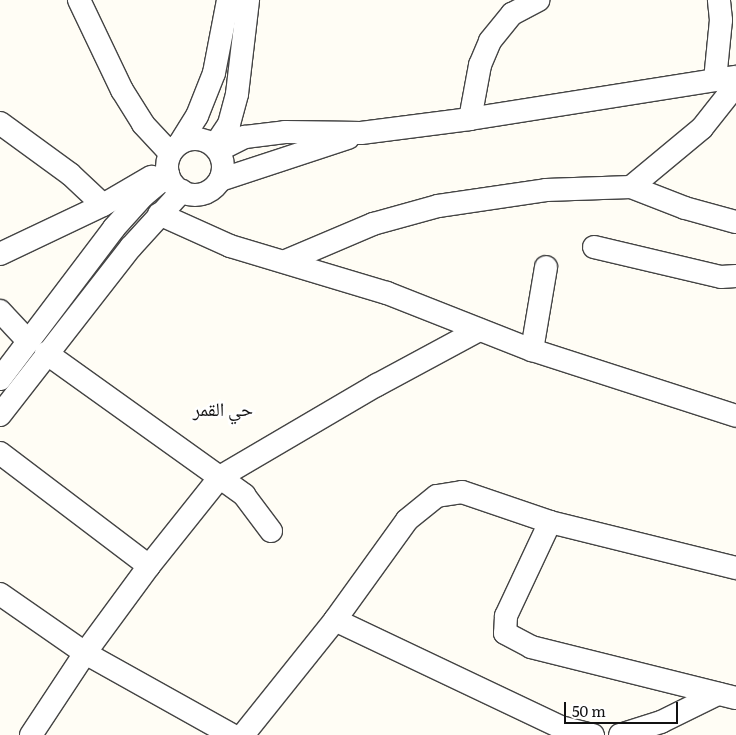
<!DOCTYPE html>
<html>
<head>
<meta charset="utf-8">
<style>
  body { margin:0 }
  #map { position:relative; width:736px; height:735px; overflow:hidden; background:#fffdf5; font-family:Literata,"Noto Naskh Arabic",serif }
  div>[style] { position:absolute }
  .roads { filter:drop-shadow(1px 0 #444) drop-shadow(-1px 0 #444) drop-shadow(0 1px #444) drop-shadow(0 -1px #444) }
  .minor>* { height:22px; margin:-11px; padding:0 11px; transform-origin:11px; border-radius:11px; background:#fff }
  .minor>.ring { margin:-11px; padding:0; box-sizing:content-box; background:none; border:22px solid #fff; border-radius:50% }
  span { translate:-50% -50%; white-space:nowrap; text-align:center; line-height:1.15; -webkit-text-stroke:5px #fff; paint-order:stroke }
  .neighbourhood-label { font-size:19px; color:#111 }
  .scale { position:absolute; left:564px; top:702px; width:114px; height:22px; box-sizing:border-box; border:2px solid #111; border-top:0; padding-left:6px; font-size:15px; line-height:18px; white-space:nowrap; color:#111; -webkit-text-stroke:4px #fff; paint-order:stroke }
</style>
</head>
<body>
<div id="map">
  <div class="roads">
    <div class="minor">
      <i style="left:79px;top:0;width:100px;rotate:64.5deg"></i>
      <i style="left:122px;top:90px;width:40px;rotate:58deg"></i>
      <i style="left:143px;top:124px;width:40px;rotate:47deg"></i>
      <i style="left:715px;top:80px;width:60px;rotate:-84.3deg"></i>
      <i style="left:721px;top:20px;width:20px;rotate:-96deg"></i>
      <i style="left:470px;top:119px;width:55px;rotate:-79.5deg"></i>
      <i style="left:480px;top:65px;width:26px;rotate:-67deg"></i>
      <i style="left:490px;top:41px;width:35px;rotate:-51deg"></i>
      <i style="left:512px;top:14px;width:30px;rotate:-28deg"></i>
      <i style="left:0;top:123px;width:87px;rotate:36.1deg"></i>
      <i style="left:70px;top:174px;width:45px;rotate:43.2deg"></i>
      <i class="ring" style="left:167px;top:139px;width:34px;height:34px"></i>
      <i style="left:180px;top:143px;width:32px;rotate:-58deg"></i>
      <i style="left:197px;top:116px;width:46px;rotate:-68.4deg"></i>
      <i style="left:214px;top:73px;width:74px;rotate:-79.1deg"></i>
      <i style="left:215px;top:145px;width:25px;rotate:-56deg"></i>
      <i style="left:229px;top:124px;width:31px;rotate:-75deg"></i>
      <i style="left:237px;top:94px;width:95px;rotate:-83.3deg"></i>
      <i style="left:219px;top:150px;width:29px;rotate:-27deg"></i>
      <i style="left:245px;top:137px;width:40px;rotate:-7.1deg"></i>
      <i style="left:285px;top:132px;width:76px;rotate:0.8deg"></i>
      <i style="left:361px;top:133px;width:110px;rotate:-7.3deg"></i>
      <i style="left:470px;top:119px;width:269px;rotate:-9deg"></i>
      <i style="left:220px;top:180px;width:135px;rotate:-18.2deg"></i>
      <i style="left:631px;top:187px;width:58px;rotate:21.3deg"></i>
      <i style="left:685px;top:208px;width:53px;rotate:15.4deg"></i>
      <i style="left:159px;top:214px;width:78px;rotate:24.3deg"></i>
      <i style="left:230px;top:246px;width:164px;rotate:16.7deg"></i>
      <i style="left:387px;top:293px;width:156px;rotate:21.5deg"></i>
      <i style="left:532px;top:350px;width:214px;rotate:17.9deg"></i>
      <i style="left:594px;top:247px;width:130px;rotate:13.3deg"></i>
      <i style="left:721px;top:277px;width:15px;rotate:-4deg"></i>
      <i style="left:0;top:254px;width:114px;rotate:-25.4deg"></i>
      <i style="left:103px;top:205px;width:56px;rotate:-30.3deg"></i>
      <i style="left:286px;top:261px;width:95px;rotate:-23deg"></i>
      <i style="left:373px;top:224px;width:67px;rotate:-15.5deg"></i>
      <i style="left:438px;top:206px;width:109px;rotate:-8.4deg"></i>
      <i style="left:546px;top:190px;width:85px;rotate:-2deg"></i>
      <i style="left:631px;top:187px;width:92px;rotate:-39.7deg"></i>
      <i style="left:702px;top:128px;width:55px;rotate:-51.7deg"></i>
      <i style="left:0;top:311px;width:40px;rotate:47deg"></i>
      <i style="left:532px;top:350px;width:84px;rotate:-80.4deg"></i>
      <i style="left:46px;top:353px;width:244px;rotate:35.6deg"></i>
      <i style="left:244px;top:495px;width:45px;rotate:53.1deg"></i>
      <i style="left:0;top:379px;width:189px;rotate:-52.9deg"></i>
      <i style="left:114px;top:228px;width:43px;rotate:-47.8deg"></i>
      <i style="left:143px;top:196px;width:33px;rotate:-40deg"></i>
      <i style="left:0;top:415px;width:213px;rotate:-52.1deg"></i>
      <i style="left:131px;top:247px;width:76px;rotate:-47.7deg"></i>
      <i style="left:0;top:453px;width:187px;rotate:37.2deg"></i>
      <i style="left:550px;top:522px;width:104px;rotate:115.1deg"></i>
      <i style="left:506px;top:616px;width:17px;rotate:93deg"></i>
      <i style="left:505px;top:633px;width:30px;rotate:28deg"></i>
      <i style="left:531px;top:647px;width:211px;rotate:14deg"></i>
      <i style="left:0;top:594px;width:103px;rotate:34.8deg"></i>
      <i style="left:85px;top:653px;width:168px;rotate:29.2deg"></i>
      <i style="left:335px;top:620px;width:249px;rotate:25.4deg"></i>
      <i style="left:560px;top:727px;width:34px;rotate:14deg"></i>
      <i style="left:31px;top:735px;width:98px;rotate:-56.6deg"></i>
      <i style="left:85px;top:653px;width:108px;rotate:-53.7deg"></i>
      <i style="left:149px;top:566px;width:114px;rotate:-51.4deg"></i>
      <i style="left:220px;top:477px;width:182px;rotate:-30.4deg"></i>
      <i style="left:377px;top:385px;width:116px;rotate:-28.3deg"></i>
      <i style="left:243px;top:735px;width:147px;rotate:-51.3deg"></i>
      <i style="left:335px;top:620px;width:123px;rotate:-54.2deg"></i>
      <i style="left:407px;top:520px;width:38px;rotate:-39deg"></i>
      <i style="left:437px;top:496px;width:25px;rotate:-9deg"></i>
      <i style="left:462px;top:492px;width:93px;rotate:18.8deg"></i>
      <i style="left:550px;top:522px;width:192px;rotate:13.9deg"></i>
      <i style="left:620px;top:735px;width:43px;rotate:-17.6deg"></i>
      <i style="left:661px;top:722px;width:64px;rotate:-26.2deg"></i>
    </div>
  </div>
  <div class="neighbourhood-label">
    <span style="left:223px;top:409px">حي القمر</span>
  </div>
  <div class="scale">50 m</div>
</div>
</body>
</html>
